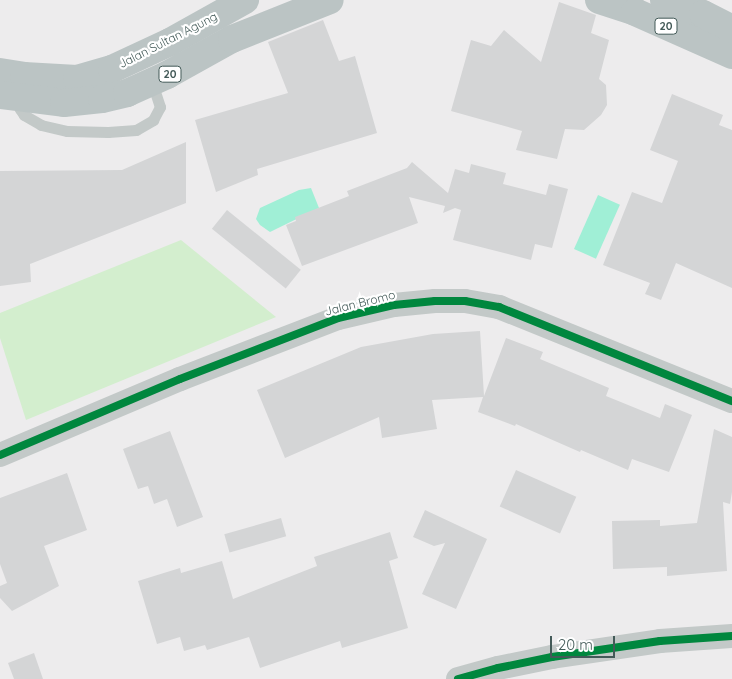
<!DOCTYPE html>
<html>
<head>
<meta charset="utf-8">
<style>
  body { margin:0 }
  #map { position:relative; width:732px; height:679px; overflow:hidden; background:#edeced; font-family:Quicksand,sans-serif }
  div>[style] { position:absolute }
  .green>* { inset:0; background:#d3eece }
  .water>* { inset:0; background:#a0efd6; transform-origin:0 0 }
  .building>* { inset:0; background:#d4d5d6; transform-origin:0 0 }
  .service>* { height:11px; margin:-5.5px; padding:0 5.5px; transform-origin:5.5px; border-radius:5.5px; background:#c3c9c8 }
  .minor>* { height:24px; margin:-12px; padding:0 12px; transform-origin:12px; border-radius:12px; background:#c3c9c8 }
  .trunk>* { height:28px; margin:-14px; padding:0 14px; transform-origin:14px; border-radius:14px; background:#bbc4c4 }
  .cycleway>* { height:8px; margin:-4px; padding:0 4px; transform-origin:4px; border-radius:4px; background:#00873e }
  span { translate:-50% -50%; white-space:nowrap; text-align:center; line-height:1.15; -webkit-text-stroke:4.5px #fff; paint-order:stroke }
  .shield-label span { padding:1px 4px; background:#fff; border:1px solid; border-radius:4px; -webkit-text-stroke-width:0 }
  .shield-label { font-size:11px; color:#435a58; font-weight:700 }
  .street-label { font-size:12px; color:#435a58 }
  .scale { position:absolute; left:550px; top:636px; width:65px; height:22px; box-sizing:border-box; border:2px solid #435a58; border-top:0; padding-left:6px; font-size:15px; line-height:18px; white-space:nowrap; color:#435a58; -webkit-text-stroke:4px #fff; paint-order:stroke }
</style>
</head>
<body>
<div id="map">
  <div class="green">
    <i style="clip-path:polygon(181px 240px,276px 317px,26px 420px,0 338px,0 313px)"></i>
  </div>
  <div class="water">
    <i style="clip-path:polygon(311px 188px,319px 208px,270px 232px,260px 225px,256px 219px,260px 208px,299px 190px)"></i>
    <i style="left:598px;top:195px;width:24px;height:59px;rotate:24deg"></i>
  </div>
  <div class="building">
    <i style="clip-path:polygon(559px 2px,596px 15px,591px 33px,609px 40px,599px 79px,606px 85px,607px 105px,601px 115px,584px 130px,565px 129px,557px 159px,516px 150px,522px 131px,451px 111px,471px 40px,491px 46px,504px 30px,541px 62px)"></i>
    <i style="clip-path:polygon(323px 20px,339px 61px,355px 56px,377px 133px,257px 169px,258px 175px,216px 192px,195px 120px,288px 93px,268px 42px)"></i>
    <i style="clip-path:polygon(672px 94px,723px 115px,719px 125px,732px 130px,732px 288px,676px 263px,661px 300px,645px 294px,650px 283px,603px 265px,632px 192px,662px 203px,678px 161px,650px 150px)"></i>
    <i style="clip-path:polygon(186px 142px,186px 203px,30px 264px,31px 282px,0 286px,0 171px,122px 170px)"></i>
    <i style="clip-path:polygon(412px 162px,448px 193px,455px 169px,469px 173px,471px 164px,506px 173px,503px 184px,546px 195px,549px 184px,568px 189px,552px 248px,535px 244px,531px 260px,453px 240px,461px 210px,455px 208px,443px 213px,445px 206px,409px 197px,418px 223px,302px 266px,286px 225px,296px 221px,295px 217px,349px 196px,347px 191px,407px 168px)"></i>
    <i style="left:227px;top:210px;width:95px;height:24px;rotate:39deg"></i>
    <i style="clip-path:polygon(480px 331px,484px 396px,506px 338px,543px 352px,540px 359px,609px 388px,606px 396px,660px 418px,665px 404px,692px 415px,669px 472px,632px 459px,628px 470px,581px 450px,580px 452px,516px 424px,515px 426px,478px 412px,483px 397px,432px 400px,437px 429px,382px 438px,379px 417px,285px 458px,257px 390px,361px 347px,433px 334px)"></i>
    <i style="clip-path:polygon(714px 429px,732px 437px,732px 492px,730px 504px,723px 502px,727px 571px,667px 576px,667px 567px,613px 569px,612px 521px,660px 520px,660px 526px,697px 523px)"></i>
    <i style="clip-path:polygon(170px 431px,203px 517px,177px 527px,167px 499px,154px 504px,148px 486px,138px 489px,123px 449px)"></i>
    <i style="left:516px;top:470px;width:66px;height:40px;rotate:24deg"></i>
    <i style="clip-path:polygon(67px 473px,87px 530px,44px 546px,59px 586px,12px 611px,0 598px,0 586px,7px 583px,0 564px,0 498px)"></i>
    <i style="clip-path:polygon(425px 510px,487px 539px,456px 609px,422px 594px,445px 543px,434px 546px,413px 537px)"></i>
    <i style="left:281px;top:518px;width:19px;height:59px;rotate:74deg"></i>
    <i style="clip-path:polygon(390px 532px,398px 558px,389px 561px,408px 628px,342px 648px,340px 641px,260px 668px,249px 637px,207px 650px,205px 645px,184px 651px,180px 637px,157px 644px,138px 581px,180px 568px,181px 573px,222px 561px,233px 599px,317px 566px,314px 557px)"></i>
    <i style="clip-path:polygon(34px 653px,43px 679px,14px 679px,8px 663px)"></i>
  </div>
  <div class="service">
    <i style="left:21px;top:99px;width:10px;rotate:96deg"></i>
    <i style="left:20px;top:109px;width:7px;rotate:56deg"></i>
    <i style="left:24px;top:115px;width:20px;rotate:30deg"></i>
    <i style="left:41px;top:125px;width:27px;rotate:13deg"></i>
    <i style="left:67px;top:131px;width:41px;rotate:1.4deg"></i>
    <i style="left:108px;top:132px;width:28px;rotate:-4deg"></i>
    <i style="left:136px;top:130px;width:20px;rotate:-30deg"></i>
    <i style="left:153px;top:120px;width:15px;rotate:-62deg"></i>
    <i style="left:160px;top:107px;width:26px;rotate:-108deg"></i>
  </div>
  <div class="minor">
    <i style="left:0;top:455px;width:195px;rotate:-22.9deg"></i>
    <i style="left:180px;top:379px;width:169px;rotate:-21.1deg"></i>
    <i style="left:338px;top:318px;width:57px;rotate:-13.1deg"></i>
    <i style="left:394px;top:305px;width:41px;rotate:-5.6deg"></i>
    <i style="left:435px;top:301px;width:30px"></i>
    <i style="left:465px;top:301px;width:35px;rotate:10deg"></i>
    <i style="left:499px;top:307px;width:251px;rotate:22deg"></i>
    <i style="left:458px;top:679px;width:41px;rotate:-15.4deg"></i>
    <i style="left:498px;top:668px;width:55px;rotate:-11.5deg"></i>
    <i style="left:552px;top:657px;width:109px;rotate:-8.4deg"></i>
    <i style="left:660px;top:641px;width:72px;rotate:-4deg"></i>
  </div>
  <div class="trunk">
    <i style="left:599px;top:0;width:38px;rotate:18deg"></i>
    <i style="left:635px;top:12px;width:106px;rotate:23.9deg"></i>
    <i style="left:664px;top:0;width:41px;rotate:19.7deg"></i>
    <i style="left:703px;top:14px;width:33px;rotate:27deg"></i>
    <i style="left:0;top:72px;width:24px;rotate:9deg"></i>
    <i style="left:24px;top:76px;width:53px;rotate:3.2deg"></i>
    <i style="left:77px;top:79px;width:36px;rotate:-16deg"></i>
    <i style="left:112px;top:69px;width:64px;rotate:-25deg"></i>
    <i style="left:170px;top:42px;width:86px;rotate:-29.2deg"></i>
    <i style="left:0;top:95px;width:64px;rotate:7.1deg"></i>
    <i style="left:64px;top:103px;width:38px;rotate:-6deg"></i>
    <i style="left:102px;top:99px;width:26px;rotate:-13deg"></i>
    <i style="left:127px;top:93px;width:44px;rotate:-24.2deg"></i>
    <i style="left:167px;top:75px;width:74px;rotate:-29deg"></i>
    <i style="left:232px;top:39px;width:105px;rotate:-21.7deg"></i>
  </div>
  <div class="cycleway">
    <i style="left:0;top:455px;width:195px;rotate:-22.9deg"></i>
    <i style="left:180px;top:379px;width:169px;rotate:-21.1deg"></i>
    <i style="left:338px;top:318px;width:57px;rotate:-13.1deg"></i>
    <i style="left:394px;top:305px;width:41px;rotate:-5.6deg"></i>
    <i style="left:435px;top:301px;width:30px"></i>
    <i style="left:465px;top:301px;width:35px;rotate:10deg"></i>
    <i style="left:499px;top:307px;width:251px;rotate:22deg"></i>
    <i style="left:458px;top:679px;width:41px;rotate:-15.4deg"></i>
    <i style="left:498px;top:668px;width:55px;rotate:-11.5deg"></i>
    <i style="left:552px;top:657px;width:109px;rotate:-8.4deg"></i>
    <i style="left:660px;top:641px;width:72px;rotate:-4deg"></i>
  </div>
  <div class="shield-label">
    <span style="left:666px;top:26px">20</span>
    <span style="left:170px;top:74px">20</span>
  </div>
  <div class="street-label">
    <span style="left:168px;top:40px;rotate:-27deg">Jalan Sultan Agung</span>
    <span style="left:360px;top:303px;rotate:-14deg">Jalan Bromo</span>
  </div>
  <div class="scale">20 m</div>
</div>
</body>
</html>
